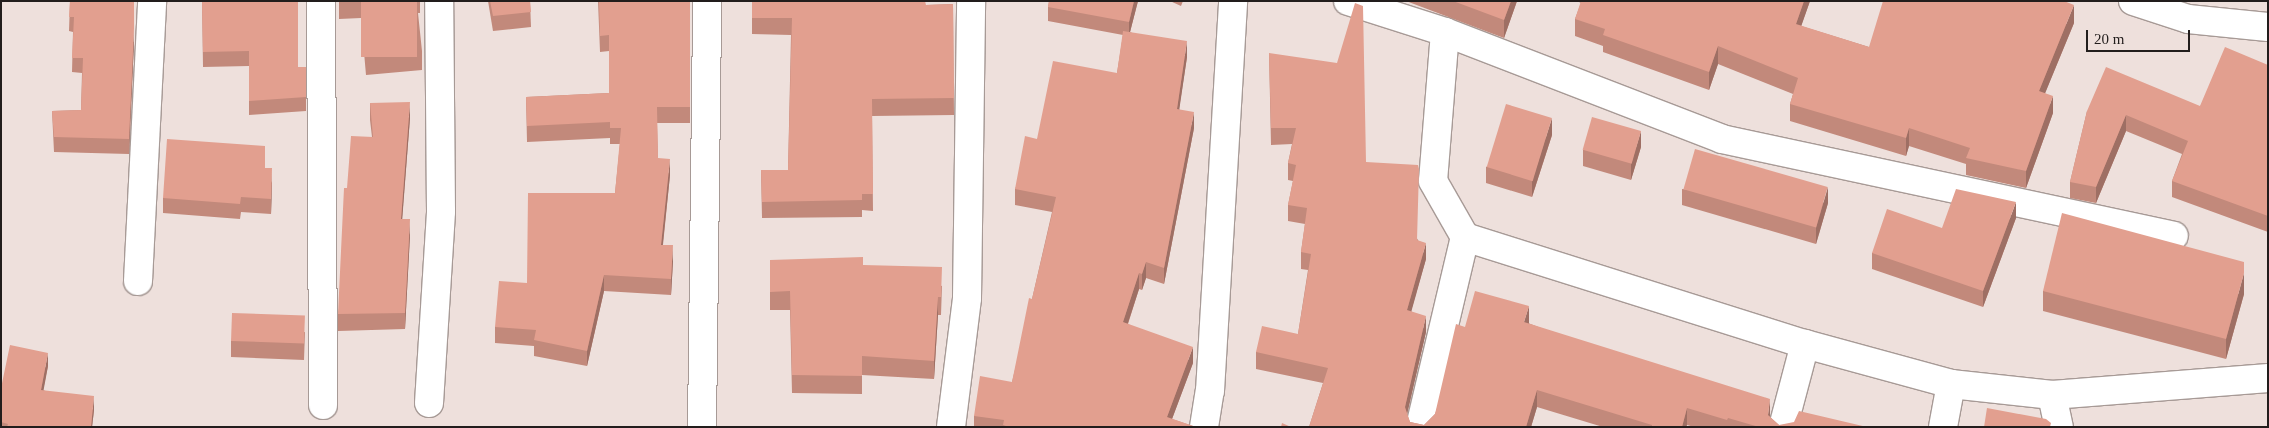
<!DOCTYPE html>
<html>
<head>
<meta charset="utf-8">
<style>
  body { margin:0 }
  #map { position:relative; width:2269px; height:428px; overflow:hidden; background:#eee0dc; font-family:"Times New Roman",serif }
  div>[style] { position:absolute }
  .roads { filter:drop-shadow(1px 0 #a79a96) drop-shadow(-1px 0 #a79a96) drop-shadow(0 1px #a79a96) drop-shadow(0 -1px #a79a96) }
  .minor>* { height:28px; margin:-14px; padding:0 14px; transform-origin:14px; border-radius:14px; background:#fff }
  .wall>* { inset:0; background:#c2897b }
  .shaded-wall>* { inset:0; background:#9e6f64 }
  .building>* { inset:0; background:#e29f8f; transform-origin:0 0 }
  span { translate:-50% -50%; white-space:nowrap; text-align:center; line-height:1.15; -webkit-text-stroke:5px #eee0dc; paint-order:stroke }
  .frame { position:absolute; inset:0; border:2px solid #221d1c; pointer-events:none }
  .scale { position:absolute; left:2086px; top:30px; width:104px; height:22px; box-sizing:border-box; border:2px solid #221d1c; border-top:0; padding-left:6px; font-size:15px; line-height:18px; white-space:nowrap; color:#221d1c; -webkit-text-stroke:4px #eee0dc; paint-order:stroke }
</style>
</head>
<body>
<div id="map">
  <div class="roads">
    <div class="minor">
      <i style="left:321px;top:1px;width:404px;rotate:89.7deg"></i>
      <i style="left:1348px;top:1px;width:102px;rotate:17.7deg"></i>
      <i style="left:1445px;top:32px;width:297px;rotate:21.1deg"></i>
      <i style="left:1722px;top:139px;width:462px;rotate:12.1deg"></i>
      <i style="left:2133px;top:1px;width:58px;rotate:18.1deg"></i>
      <i style="left:2188px;top:19px;width:80px;rotate:5.7deg"></i>
      <i style="left:1445px;top:32px;width:149px;rotate:94.6deg"></i>
      <i style="left:1433px;top:181px;width:64px;rotate:60.3deg"></i>
      <i style="left:1465px;top:237px;width:356px;rotate:17.5deg"></i>
      <i style="left:1805px;top:344px;width:151px;rotate:15.3deg"></i>
      <i style="left:1951px;top:384px;width:102px;rotate:6.2deg"></i>
      <i style="left:2052px;top:395px;width:217px;rotate:-4.5deg"></i>
      <i style="left:138px;top:281px;width:280px;rotate:-87.1deg"></i>
      <i style="left:2052px;top:395px;width:33px;rotate:78deg"></i>
      <i style="left:429px;top:403px;width:192px;rotate:-86.4deg"></i>
      <i style="left:441px;top:211px;width:210px;rotate:-90.5deg"></i>
      <i style="left:702px;top:427px;width:426px;rotate:-89.3deg"></i>
      <i style="left:951px;top:427px;width:130px;rotate:-82.9deg"></i>
      <i style="left:967px;top:298px;width:297px;rotate:-89.2deg"></i>
      <i style="left:1204px;top:427px;width:36px;rotate:-81deg"></i>
      <i style="left:1210px;top:391px;width:391px;rotate:-86.6deg"></i>
      <i style="left:1420px;top:427px;width:195px;rotate:-76.7deg"></i>
      <i style="left:1783px;top:427px;width:86px;rotate:-75.2deg"></i>
      <i style="left:1943px;top:427px;width:44px;rotate:-79.5deg"></i>
    </div>
  </div>
  <div class="wall">
    <i style="clip-path:polygon(70px 1px,134px 42px,129px 154px,54px 152px,52px 111px,81px 110px,82px 73px,72px 72px,73px 32px,69px 31px)"></i>
    <i style="clip-path:polygon(202px 1px,298px 67px,306px 67px,306px 111px,249px 115px,249px 66px,203px 67px)"></i>
    <i style="clip-path:polygon(339px 1px,420px 1px,420px 13px,418px 13px,422px 51px,422px 70px,366px 75px,361px 18px,339px 19px)"></i>
    <i style="clip-path:polygon(488px 1px,530px 1px,531px 27px,493px 31px)"></i>
    <i style="clip-path:polygon(598px 1px,690px 1px,690px 123px,657px 123px,658px 158px,670px 175px,663px 245px,673px 261px,671px 295px,604px 291px,587px 366px,534px 356px,534px 346px,495px 343px,495px 327px,527px 283px,615px 193px,620px 144px,610px 144px,610px 138px,527px 142px,526px 97px,609px 93px,609px 51px,600px 52px)"></i>
    <i style="clip-path:polygon(752px 1px,926px 5px,953px 4px,954px 115px,872px 116px,873px 211px,862px 210px,862px 217px,762px 218px,761px 170px,788px 170px,791px 35px,752px 34px)"></i>
    <i style="clip-path:polygon(1049px 1px,1138px 1px,1130px 32px,1187px 57px,1179px 109px,1194px 128px,1164px 284px,1146px 278px,1142px 290px,1139px 289px,1128px 324px,1193px 363px,1172px 419px,1196px 427px,974px 427px,974px 416px,1012px 382px,1032px 299px,1052px 212px,1015px 205px,1015px 189px,1037px 139px,1117px 73px,1123px 35px,1048px 21px,1048px 7px)"></i>
    <i style="clip-path:polygon(1170px 1px,1183px 1px,1181px 6px)"></i>
    <i style="clip-path:polygon(1406px 1px,1517px 1px,1504px 38px)"></i>
    <i style="clip-path:polygon(1579px 1px,1810px 1px,1801px 26px,1869px 47px,2074px 23px,2045px 93px,2053px 113px,2026px 188px,1966px 175px,1966px 164px,1909px 146px,1906px 156px,1790px 121px,1790px 104px,1793px 94px,1718px 64px,1709px 90px,1603px 52px,1603px 46px,1575px 36px,1575px 19px,1581px 3px,1579px 2px)"></i>
    <i style="clip-path:polygon(1269px 53px,1366px 162px,1418px 240px,1426px 259px,1411px 311px,1426px 332px,1407px 414px,1410px 422px,1424px 425px,1435px 414px,1465px 327px,1528px 323px,1770px 417px,1779px 425px,1867px 427px,1694px 427px,1687px 425px,1686px 427px,1603px 427px,1537px 407px,1531px 427px,1309px 427px,1323px 383px,1256px 369px,1256px 352px,1298px 334px,1308px 270px,1301px 269px,1301px 252px,1305px 224px,1288px 221px,1288px 205px,1293px 181px,1288px 180px,1288px 163px,1292px 144px,1271px 145px)"></i>
    <i style="clip-path:polygon(2268px 65px,2268px 232px,2172px 197px,2172px 181px,2182px 154px,2126px 131px,2096px 203px,2070px 198px,2070px 182px,2087px 111px,2200px 106px)"></i>
    <i style="clip-path:polygon(370px 103px,410px 118px,402px 219px,410px 235px,405px 329px,338px 331px,338px 314px,372px 137px,370px 120px)"></i>
    <i style="clip-path:polygon(1552px 135px,1532px 197px,1486px 183px,1486px 167px)"></i>
    <i style="clip-path:polygon(1641px 147px,1631px 180px,1583px 166px,1583px 150px)"></i>
    <i style="clip-path:polygon(265px 168px,272px 183px,271px 214px,241px 212px,240px 219px,163px 213px,163px 198px)"></i>
    <i style="clip-path:polygon(1682px 189px,1828px 203px,1816px 244px,1682px 205px)"></i>
    <i style="clip-path:polygon(2016px 218px,1983px 307px,1872px 269px,1872px 253px,1942px 228px)"></i>
    <i style="clip-path:polygon(770px 260px,863px 265px,942px 286px,941px 315px,938px 315px,934px 379px,862px 375px,862px 394px,792px 393px,790px 310px,770px 310px)"></i>
    <i style="clip-path:polygon(2043px 291px,2244px 294px,2226px 359px,2043px 311px)"></i>
    <i style="clip-path:polygon(305px 332px,304px 360px,231px 357px,231px 341px)"></i>
    <i style="clip-path:polygon(48px 366px,43px 390px,94px 410px,92px 427px,1px 427px,1px 388px)"></i>
  </div>
  <div class="shaded-wall">
    <i style="clip-path:polygon(1134px 1px,1138px 1px,1129px 36px,1129px 22px)"></i>
    <i style="clip-path:polygon(1511px 1px,1517px 1px,1504px 38px,1504px 20px)"></i>
    <i style="clip-path:polygon(1804px 1px,1810px 1px,1796px 41px,1796px 24px)"></i>
    <i style="clip-path:polygon(2074px 5px,2074px 23px,2039px 108px,2039px 91px)"></i>
    <i style="clip-path:polygon(134px 28px,134px 42px,129px 154px,129px 139px)"></i>
    <i style="clip-path:polygon(1187px 41px,1187px 57px,1177px 125px,1177px 109px)"></i>
    <i style="clip-path:polygon(1718px 46px,1718px 64px,1709px 90px,1709px 72px)"></i>
    <i style="clip-path:polygon(2053px 96px,2053px 113px,2026px 188px,2026px 171px)"></i>
    <i style="clip-path:polygon(410px 102px,410px 118px,401px 235px,401px 219px)"></i>
    <i style="clip-path:polygon(1194px 112px,1194px 128px,1164px 284px,1164px 268px)"></i>
    <i style="clip-path:polygon(2126px 115px,2126px 131px,2096px 203px,2096px 187px)"></i>
    <i style="clip-path:polygon(1552px 118px,1552px 135px,1532px 197px,1532px 181px)"></i>
    <i style="clip-path:polygon(1909px 128px,1909px 146px,1906px 156px,1906px 138px)"></i>
    <i style="clip-path:polygon(1641px 131px,1641px 147px,1631px 180px,1631px 164px)"></i>
    <i style="clip-path:polygon(670px 159px,670px 175px,661px 261px,661px 245px)"></i>
    <i style="clip-path:polygon(272px 168px,272px 183px,271px 214px,271px 199px)"></i>
    <i style="clip-path:polygon(1828px 187px,1828px 203px,1816px 244px,1816px 228px)"></i>
    <i style="clip-path:polygon(2016px 202px,2016px 218px,1983px 307px,1983px 291px)"></i>
    <i style="clip-path:polygon(410px 219px,410px 235px,405px 329px,405px 313px)"></i>
    <i style="clip-path:polygon(1426px 243px,1426px 259px,1407px 327px,1407px 310px)"></i>
    <i style="clip-path:polygon(673px 245px,673px 261px,671px 295px,671px 279px)"></i>
    <i style="clip-path:polygon(1146px 262px,1146px 278px,1142px 290px,1142px 274px)"></i>
    <i style="clip-path:polygon(1139px 273px,1139px 289px,1123px 338px,1123px 322px)"></i>
    <i style="clip-path:polygon(2244px 273px,2244px 294px,2226px 359px,2226px 339px)"></i>
    <i style="clip-path:polygon(604px 275px,604px 291px,587px 366px,587px 351px)"></i>
    <i style="clip-path:polygon(938px 297px,938px 315px,934px 379px,934px 361px)"></i>
    <i style="clip-path:polygon(1529px 306px,1529px 323px,1524px 338px,1524px 322px)"></i>
    <i style="clip-path:polygon(1426px 316px,1426px 332px,1405px 423px,1405px 407px)"></i>
    <i style="clip-path:polygon(1193px 347px,1193px 363px,1169px 427px,1167px 417px)"></i>
    <i style="clip-path:polygon(48px 353px,48px 366px,41px 404px,41px 390px)"></i>
    <i style="clip-path:polygon(1537px 390px,1537px 407px,1531px 427px,1526px 427px)"></i>
    <i style="clip-path:polygon(94px 396px,94px 410px,92px 427px,91px 427px)"></i>
    <i style="clip-path:polygon(1770px 399px,1770px 415px,1769px 427px,1768px 415px)"></i>
    <i style="clip-path:polygon(1687px 408px,1687px 425px,1686px 427px,1682px 427px)"></i>
  </div>
  <div class="building">
    <i style="clip-path:polygon(70px 1px,134px 1px,134px 28px,129px 139px,54px 137px,52px 111px,81px 110px,83px 58px,72px 58px,74px 17px,69px 17px)"></i>
    <i style="clip-path:polygon(202px 1px,298px 1px,298px 67px,306px 67px,306px 97px,249px 101px,249px 51px,203px 52px)"></i>
    <i style="left:361px;top:1px;width:56px;height:56px"></i>
    <i style="clip-path:polygon(490px 1px,530px 1px,531px 12px,493px 16px)"></i>
    <i style="clip-path:polygon(599px 1px,690px 1px,690px 107px,657px 107px,658px 158px,670px 159px,661px 245px,673px 245px,671px 279px,604px 275px,587px 351px,534px 340px,536px 330px,495px 327px,499px 281px,527px 283px,528px 193px,615px 193px,621px 128px,610px 128px,610px 122px,527px 126px,526px 97px,609px 93px,609px 35px,600px 36px)"></i>
    <i style="clip-path:polygon(752px 1px,925px 1px,926px 5px,953px 4px,954px 98px,872px 99px,873px 194px,862px 194px,862px 200px,762px 202px,761px 170px,788px 170px,792px 18px,752px 18px)"></i>
    <i style="clip-path:polygon(1049px 1px,1134px 1px,1129px 22px,1048px 7px)"></i>
    <i style="clip-path:polygon(1453px 1px,1511px 1px,1504px 20px)"></i>
    <i style="clip-path:polygon(1581px 1px,1804px 1px,1796px 24px,1869px 47px,1883px 1px,2064px 1px,2074px 5px,2039px 91px,2053px 96px,2026px 171px,1966px 158px,1970px 148px,1909px 128px,1906px 138px,1790px 104px,1798px 78px,1718px 46px,1709px 72px,1603px 35px,1605px 29px,1575px 19px)"></i>
    <i style="clip-path:polygon(1355px 3px,1363px 6px,1366px 162px,1418px 165px,1419px 169px,1417px 240px,1426px 243px,1407px 310px,1426px 316px,1405px 407px,1410px 422px,1424px 425px,1435px 414px,1456px 324px,1465px 327px,1475px 291px,1529px 306px,1524px 322px,1770px 399px,1768px 415px,1779px 425px,1794px 422px,1799px 411px,1867px 427px,1759px 427px,1728px 418px,1727px 420px,1687px 408px,1682px 427px,1652px 427px,1652px 425px,1537px 390px,1526px 427px,1309px 427px,1328px 368px,1256px 352px,1262px 326px,1298px 334px,1311px 254px,1301px 252px,1307px 208px,1288px 205px,1296px 165px,1288px 163px,1296px 128px,1271px 128px,1269px 53px,1337px 63px)"></i>
    <i style="clip-path:polygon(1123px 31px,1187px 41px,1177px 109px,1194px 112px,1164px 268px,1146px 262px,1142px 274px,1139px 273px,1123px 322px,1193px 347px,1167px 417px,1196px 427px,1009px 427px,1003px 425px,1004px 420px,974px 416px,980px 376px,1012px 382px,1029px 298px,1032px 299px,1056px 197px,1015px 189px,1025px 136px,1037px 139px,1053px 61px,1117px 73px)"></i>
    <i style="clip-path:polygon(2225px 47px,2268px 65px,2268px 216px,2172px 181px,2188px 141px,2126px 115px,2096px 187px,2070px 182px,2087px 111px,2106px 67px,2200px 106px)"></i>
    <i style="clip-path:polygon(410px 102px,401px 219px,410px 219px,405px 313px,338px 314px,344px 188px,347px 188px,351px 136px,373px 137px,370px 103px)"></i>
    <i style="left:1506px;top:104px;width:48px;height:66px;rotate:17deg"></i>
    <i style="left:1592px;top:117px;width:51px;height:34px;rotate:16deg"></i>
    <i style="clip-path:polygon(167px 139px,265px 146px,265px 168px,272px 168px,271px 199px,241px 197px,240px 204px,163px 198px)"></i>
    <i style="left:1695px;top:149px;width:138px;height:42px;rotate:16deg"></i>
    <i style="clip-path:polygon(1956px 189px,2016px 202px,1983px 291px,1872px 253px,1887px 209px,1942px 228px)"></i>
    <i style="clip-path:polygon(2062px 213px,2244px 262px,2244px 273px,2226px 339px,2043px 291px)"></i>
    <i style="clip-path:polygon(863px 257px,863px 265px,942px 267px,941px 297px,938px 297px,934px 361px,862px 356px,862px 376px,792px 375px,790px 291px,770px 292px,770px 260px)"></i>
    <i style="left:232px;top:313px;width:73px;height:28px;rotate:2deg"></i>
    <i style="clip-path:polygon(10px 345px,48px 353px,41px 390px,94px 396px,91px 427px,7px 427px,8px 424px,1px 422px,1px 388px)"></i>
    <i style="clip-path:polygon(1987px 408px,2046px 419px,2051px 423px,2050px 427px,1984px 427px)"></i>
    <i style="clip-path:polygon(1282px 423px,1291px 427px,1281px 427px)"></i>
  </div>
  <div class="frame"></div>
  <div class="scale">20 m</div>
</div>
</body>
</html>
